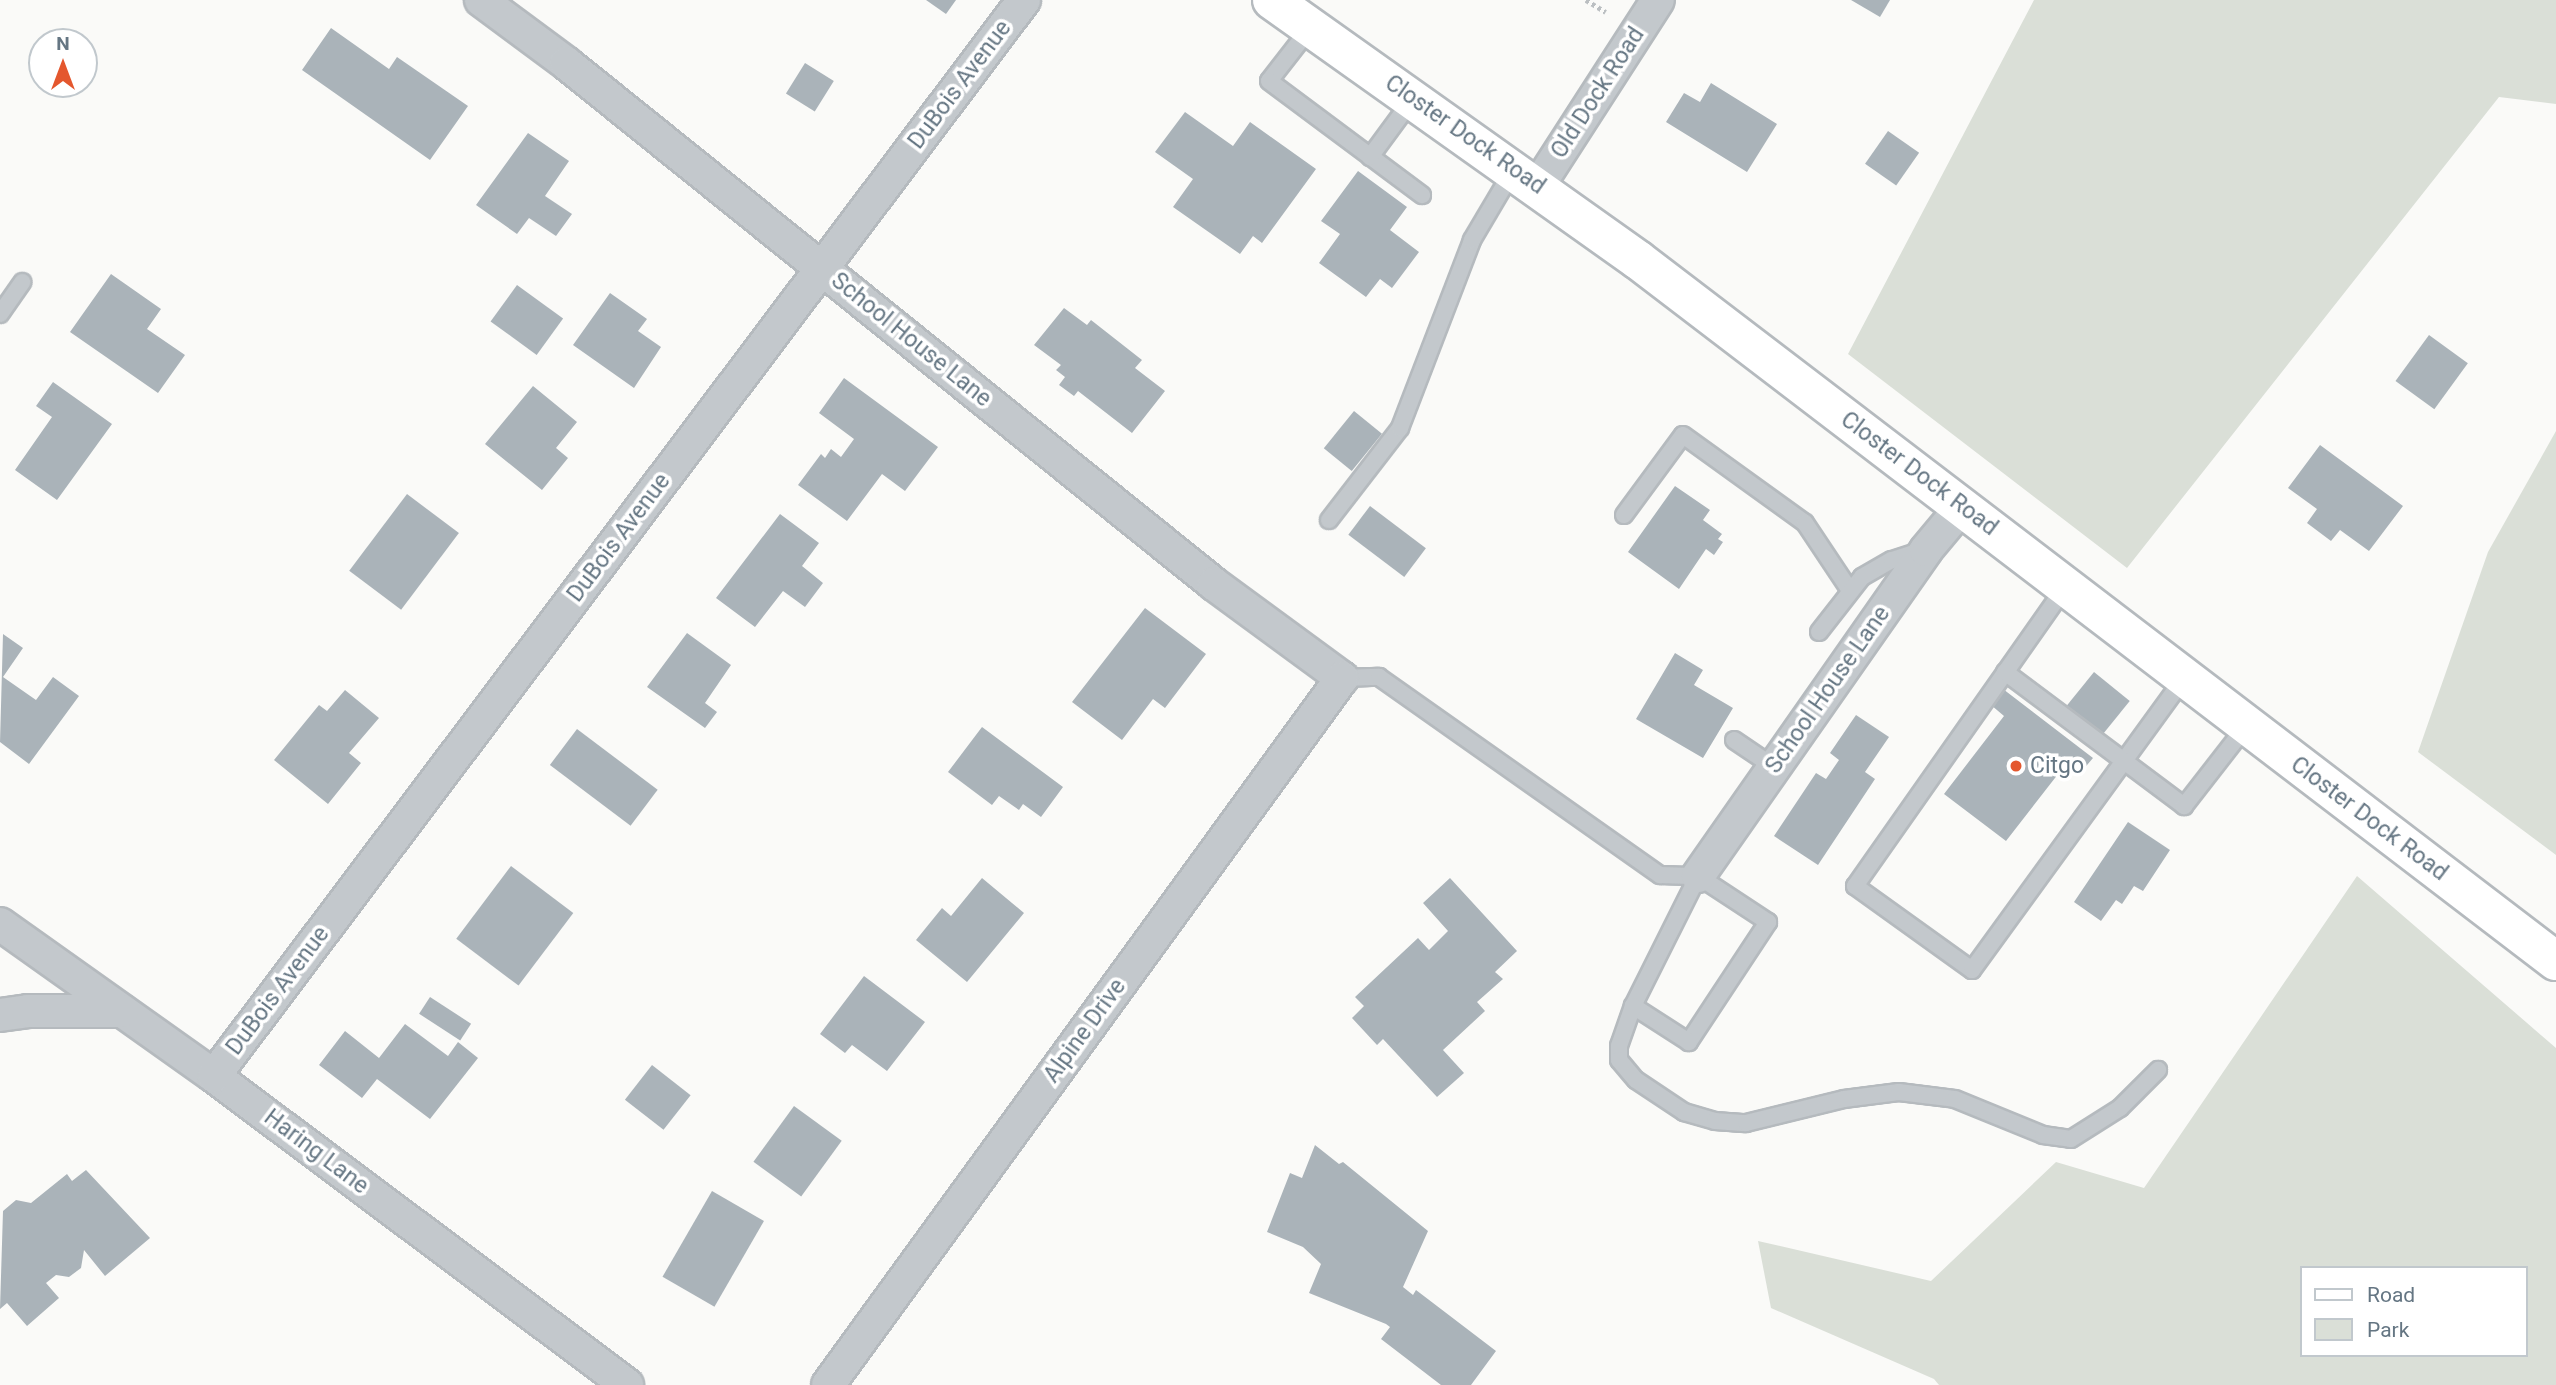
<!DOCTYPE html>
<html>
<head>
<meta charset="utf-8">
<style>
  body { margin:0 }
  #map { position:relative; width:2556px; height:1385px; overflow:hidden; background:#fafaf8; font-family:Roboto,sans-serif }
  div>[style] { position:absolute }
  .green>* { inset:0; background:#dadfd7 }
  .building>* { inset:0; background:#aab3b9; transform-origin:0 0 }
  .path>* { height:4.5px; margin-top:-2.25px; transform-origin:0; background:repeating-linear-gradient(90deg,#bbbfc2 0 3.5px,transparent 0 7px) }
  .roads { filter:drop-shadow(2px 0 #b5babe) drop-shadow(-2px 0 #b5babe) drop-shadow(0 2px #b5babe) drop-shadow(0 -2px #b5babe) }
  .service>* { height:16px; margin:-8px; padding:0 8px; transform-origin:8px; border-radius:8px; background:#c3c8cc }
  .minor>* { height:32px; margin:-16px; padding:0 16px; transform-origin:16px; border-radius:16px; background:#c3c8cc }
  .primary>* { height:38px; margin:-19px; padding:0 19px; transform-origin:19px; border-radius:19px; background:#fff }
  .dots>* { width:19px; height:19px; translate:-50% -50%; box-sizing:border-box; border:4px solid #fff; border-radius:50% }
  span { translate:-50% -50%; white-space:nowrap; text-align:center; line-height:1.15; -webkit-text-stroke:7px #fff; paint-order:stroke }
  .street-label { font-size:23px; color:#657683 }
  .poi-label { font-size:23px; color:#657683 }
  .left { translate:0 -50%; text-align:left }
  .legend { position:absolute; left:2300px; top:1266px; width:228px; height:91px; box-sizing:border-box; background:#fff; border:2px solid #c1c8cd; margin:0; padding:9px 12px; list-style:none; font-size:21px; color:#657683 }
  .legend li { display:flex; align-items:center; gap:14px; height:35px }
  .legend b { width:35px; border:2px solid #c1c8cd }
  .north { position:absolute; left:28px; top:28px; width:70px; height:70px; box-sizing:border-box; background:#fff; border:2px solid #c1c8cd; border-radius:50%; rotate:0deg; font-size:19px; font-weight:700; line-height:28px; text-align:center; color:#657683 }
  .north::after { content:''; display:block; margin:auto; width:24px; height:32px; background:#e4572e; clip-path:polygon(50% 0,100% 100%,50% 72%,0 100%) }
</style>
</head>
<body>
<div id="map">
  <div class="green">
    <i style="clip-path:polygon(2034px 0,2556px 0,2556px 104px,2499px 97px,2127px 568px,1848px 354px)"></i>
    <i style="clip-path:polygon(2556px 431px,2556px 855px,2418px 752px,2488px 552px)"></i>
    <i style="clip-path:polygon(evenodd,2357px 876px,2556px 1048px,2556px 1385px,1939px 1385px,1934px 1379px,1771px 1308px,1758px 1241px,1931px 1281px,2056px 1162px,2144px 1188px,2357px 876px,2302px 1268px,2526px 1268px,2526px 1355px,2302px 1355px,2302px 1268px)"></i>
  </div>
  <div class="building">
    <i style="clip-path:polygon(926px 0,956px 0,946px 14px)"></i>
    <i style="clip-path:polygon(1851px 0,1890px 0,1880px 17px)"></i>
    <i style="clip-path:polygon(331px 28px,389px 69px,397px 57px,468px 106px,430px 160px,302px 70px)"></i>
    <i style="left:805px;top:63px;width:34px;height:36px;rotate:32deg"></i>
    <i style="clip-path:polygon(1711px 83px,1777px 124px,1747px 172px,1666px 122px,1684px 93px,1700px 102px)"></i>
    <i style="clip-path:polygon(1185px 112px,1233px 146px,1250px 122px,1316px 169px,1262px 243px,1253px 236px,1240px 254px,1173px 207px,1193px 179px,1155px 152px)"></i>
    <i style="left:1888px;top:131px;width:38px;height:40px;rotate:35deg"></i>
    <i style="clip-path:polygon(528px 133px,569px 161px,545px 196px,572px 214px,556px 236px,529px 218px,517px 234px,476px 205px)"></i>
    <i style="clip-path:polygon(1358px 171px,1407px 207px,1390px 230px,1419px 252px,1392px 288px,1380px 279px,1366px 297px,1319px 263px,1340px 234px,1321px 221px)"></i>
    <i style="clip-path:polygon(111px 274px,161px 309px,147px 329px,185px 355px,158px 393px,70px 332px)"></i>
    <i style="left:517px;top:285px;width:57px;height:45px;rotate:36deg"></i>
    <i style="clip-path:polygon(610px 293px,647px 319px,638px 331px,661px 347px,634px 388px,573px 345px)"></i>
    <i style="clip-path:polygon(1064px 308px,1087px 325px,1091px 320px,1142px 360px,1135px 368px,1165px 391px,1132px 433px,1078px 391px,1074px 396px,1059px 385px,1065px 377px,1056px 370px,1061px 365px,1034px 345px)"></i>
    <i style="left:2429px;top:335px;width:48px;height:57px;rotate:36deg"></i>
    <i style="clip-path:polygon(844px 378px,938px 447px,905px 491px,882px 474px,847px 521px,798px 485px,821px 454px,825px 458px,831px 449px,841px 457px,854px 439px,819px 413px)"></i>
    <i style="clip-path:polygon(53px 382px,112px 424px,57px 500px,15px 470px,52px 417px,36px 406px)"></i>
    <i style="clip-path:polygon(533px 386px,577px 422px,556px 448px,568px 458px,542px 490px,485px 444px)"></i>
    <i style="left:1354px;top:411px;width:36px;height:48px;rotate:39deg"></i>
    <i style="clip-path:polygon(2320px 445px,2403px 506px,2369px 551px,2340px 530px,2331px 541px,2307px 523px,2317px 509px,2288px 488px)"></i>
    <i style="clip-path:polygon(1675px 486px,1710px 510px,1703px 520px,1722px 534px,1718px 539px,1723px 542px,1714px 555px,1706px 549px,1679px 589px,1628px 552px)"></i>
    <i style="left:407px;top:494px;width:65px;height:96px;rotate:37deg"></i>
    <i style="left:1370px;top:506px;width:70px;height:36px;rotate:37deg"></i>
    <i style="clip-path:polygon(780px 514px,819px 543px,802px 566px,823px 583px,805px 607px,783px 591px,755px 627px,716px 598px)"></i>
    <i style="clip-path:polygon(1145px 608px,1206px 654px,1165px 708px,1153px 699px,1122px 740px,1072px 702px)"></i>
    <i style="clip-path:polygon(687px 633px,731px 665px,705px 703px,717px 712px,705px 728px,647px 687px)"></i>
    <i style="clip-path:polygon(3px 634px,23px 648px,3px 677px,36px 700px,53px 677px,79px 696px,29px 764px,0 742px)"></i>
    <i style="clip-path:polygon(1675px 653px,1703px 670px,1694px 685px,1733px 708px,1703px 758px,1636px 719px)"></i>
    <i style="left:2094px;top:672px;width:46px;height:45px;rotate:39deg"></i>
    <i style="clip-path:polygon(2003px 689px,2093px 758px,2082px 771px,2069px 760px,2006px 841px,1944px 794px,2004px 716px,1991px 705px)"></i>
    <i style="clip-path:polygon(345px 690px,379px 718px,349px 753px,361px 763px,328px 804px,274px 760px,319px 705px,327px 711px)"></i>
    <i style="clip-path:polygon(1856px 715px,1889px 737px,1865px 772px,1875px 779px,1818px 865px,1774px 836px,1816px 773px,1826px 779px,1839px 760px,1830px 753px)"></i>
    <i style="clip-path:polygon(982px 727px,1063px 787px,1041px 817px,1023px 804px,1019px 810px,999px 796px,992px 805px,948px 772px)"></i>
    <i style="left:577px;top:729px;width:101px;height:45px;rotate:37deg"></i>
    <i style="clip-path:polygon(2128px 822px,2170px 850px,2143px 891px,2134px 886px,2122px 904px,2116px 900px,2101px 921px,2074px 902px)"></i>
    <i style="left:511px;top:866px;width:78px;height:91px;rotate:37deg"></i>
    <i style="clip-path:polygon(982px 878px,1024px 913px,967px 982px,916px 940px,942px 908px,951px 916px)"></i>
    <i style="clip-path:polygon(1450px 878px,1517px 951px,1495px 972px,1503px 979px,1477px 1002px,1485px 1011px,1443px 1050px,1464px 1073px,1437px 1097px,1383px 1039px,1377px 1045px,1352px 1018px,1364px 1006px,1355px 997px,1418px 938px,1429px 950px,1448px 931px,1423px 903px)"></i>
    <i style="clip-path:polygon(864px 976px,925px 1022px,887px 1071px,852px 1045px,845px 1053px,820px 1034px)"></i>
    <i style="left:430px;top:997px;width:49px;height:20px;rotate:33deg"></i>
    <i style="clip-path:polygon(405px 1024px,448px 1056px,458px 1042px,478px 1058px,430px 1119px,377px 1079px,362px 1098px,319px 1065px,345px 1031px,379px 1058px)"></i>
    <i style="left:652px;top:1065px;width:49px;height:44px;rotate:38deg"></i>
    <i style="left:794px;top:1106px;width:59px;height:69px;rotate:36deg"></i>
    <i style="clip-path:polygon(1315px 1145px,1339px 1164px,1343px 1162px,1428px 1231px,1403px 1287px,1413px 1295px,1416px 1290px,1496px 1351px,1471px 1385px,1441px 1385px,1381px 1339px,1390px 1327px,1386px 1324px,1309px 1293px,1321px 1264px,1303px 1247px,1267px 1232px,1290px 1173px,1302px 1178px)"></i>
    <i style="clip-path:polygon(86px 1170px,150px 1238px,105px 1276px,84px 1250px,81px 1268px,69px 1277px,56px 1275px,46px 1283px,59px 1298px,27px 1326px,7px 1303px,0 1309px,3px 1211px,16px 1200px,31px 1203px,67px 1174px,72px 1181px)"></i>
    <i style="left:712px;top:1191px;width:60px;height:99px;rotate:30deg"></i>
  </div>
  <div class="path">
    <i style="left:1586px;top:0;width:23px;rotate:31deg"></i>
  </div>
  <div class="roads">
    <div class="service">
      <i style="left:1311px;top:27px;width:68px;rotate:127.9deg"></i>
      <i style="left:1269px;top:81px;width:191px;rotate:36.7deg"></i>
      <i style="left:1370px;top:157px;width:71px;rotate:-53.6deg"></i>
      <i style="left:0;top:314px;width:39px;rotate:-55deg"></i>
      <i style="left:1624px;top:515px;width:99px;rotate:-53.6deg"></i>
      <i style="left:1683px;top:435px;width:150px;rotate:35.8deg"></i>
      <i style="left:1805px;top:523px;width:79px;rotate:56.3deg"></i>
      <i style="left:1329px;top:520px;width:116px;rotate:-52.3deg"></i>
      <i style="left:1400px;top:428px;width:201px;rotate:-69deg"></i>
      <i style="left:1472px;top:240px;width:82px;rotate:-59.4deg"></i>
      <i style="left:2066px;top:586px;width:367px;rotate:125.1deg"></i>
      <i style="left:1855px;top:886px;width:144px;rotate:35.7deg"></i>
      <i style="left:1972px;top:970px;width:361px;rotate:-54deg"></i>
      <i style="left:1819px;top:632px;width:70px;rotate:-52deg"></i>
      <i style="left:1862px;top:577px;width:34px;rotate:-30deg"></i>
      <i style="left:1892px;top:560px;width:29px;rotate:-18deg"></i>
      <i style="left:2005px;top:672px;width:224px;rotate:36.8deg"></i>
      <i style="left:2184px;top:806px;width:103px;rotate:-52.1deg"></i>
      <i style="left:1342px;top:678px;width:37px;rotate:-2deg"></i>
      <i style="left:1379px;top:677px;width:344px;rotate:35.2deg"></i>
      <i style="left:1660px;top:875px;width:38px;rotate:2deg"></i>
      <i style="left:1698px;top:876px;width:84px;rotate:33.3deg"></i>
      <i style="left:1768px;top:922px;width:144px;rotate:123.4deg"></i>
      <i style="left:1689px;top:1042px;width:67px;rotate:-147.3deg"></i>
      <i style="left:1633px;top:1006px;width:145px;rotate:-63.4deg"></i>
      <i style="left:1734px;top:740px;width:48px;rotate:34deg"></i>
      <i style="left:1633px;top:1006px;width:42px;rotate:109.3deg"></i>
      <i style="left:1619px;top:1046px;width:14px;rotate:90deg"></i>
      <i style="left:1619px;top:1060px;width:26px;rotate:50deg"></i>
      <i style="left:1636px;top:1080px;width:58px;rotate:33.7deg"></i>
      <i style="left:1684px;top:1112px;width:32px;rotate:16deg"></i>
      <i style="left:1715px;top:1121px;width:31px;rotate:4deg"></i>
      <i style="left:1746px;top:1123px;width:101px;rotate:-13.8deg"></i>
      <i style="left:1844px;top:1099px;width:55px;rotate:-7.3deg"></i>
      <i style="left:1899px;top:1092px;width:56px;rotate:7.1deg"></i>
      <i style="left:1955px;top:1099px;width:95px;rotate:22.2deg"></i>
      <i style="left:2043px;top:1135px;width:28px;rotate:8deg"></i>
      <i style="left:2071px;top:1139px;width:58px;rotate:-32.3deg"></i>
      <i style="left:2120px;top:1108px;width:54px;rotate:-45deg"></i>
    </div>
    <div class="minor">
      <i style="left:481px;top:0;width:106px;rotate:36.5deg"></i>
      <i style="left:566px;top:63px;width:831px;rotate:38.8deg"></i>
      <i style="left:1214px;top:584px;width:159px;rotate:36.3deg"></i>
      <i style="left:1342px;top:678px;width:874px;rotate:126.02deg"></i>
      <i style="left:1538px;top:186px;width:221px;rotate:-57.2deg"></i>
      <i style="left:1698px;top:876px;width:398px;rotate:-55deg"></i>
      <i style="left:1926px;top:550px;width:56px;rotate:-50.1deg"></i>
      <i style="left:0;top:924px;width:262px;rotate:35.4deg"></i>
      <i style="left:214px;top:1076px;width:516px;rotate:36.8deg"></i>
      <i style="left:0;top:1015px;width:28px;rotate:-8deg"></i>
      <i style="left:28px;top:1011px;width:94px"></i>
      <i style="left:214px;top:1076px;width:1347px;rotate:-53.03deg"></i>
    </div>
    <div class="primary">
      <i style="left:1272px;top:0;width:449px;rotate:35.4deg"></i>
      <i style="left:1638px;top:260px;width:1155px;rotate:37.37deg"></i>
    </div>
  </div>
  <div class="dots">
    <i style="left:2016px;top:766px;background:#e4572e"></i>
  </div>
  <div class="street-label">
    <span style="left:960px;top:85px;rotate:-53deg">DuBois Avenue</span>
    <span style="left:1598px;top:93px;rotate:-57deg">Old Dock Road</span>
    <span style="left:1465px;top:135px;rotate:35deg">Closter Dock Road</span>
    <span style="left:911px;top:340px;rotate:39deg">School House Lane</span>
    <span style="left:1919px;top:474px;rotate:37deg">Closter Dock Road</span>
    <span style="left:619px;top:538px;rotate:-53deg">DuBois Avenue</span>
    <span style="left:1828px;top:690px;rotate:-55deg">School House Lane</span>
    <span style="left:2369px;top:819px;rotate:37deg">Closter Dock Road</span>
    <span style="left:278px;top:991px;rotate:-53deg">DuBois Avenue</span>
    <span style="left:1085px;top:1031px;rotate:-54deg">Alpine Drive</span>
    <span style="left:316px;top:1152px;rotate:37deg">Haring Lane</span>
  </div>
  <div class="poi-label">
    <span class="left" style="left:2030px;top:766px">Citgo</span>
  </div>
  <ul class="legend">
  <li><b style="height:9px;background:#fff"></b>Road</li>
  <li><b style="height:19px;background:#dadfd7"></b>Park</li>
  </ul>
  <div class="north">N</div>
</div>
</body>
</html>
